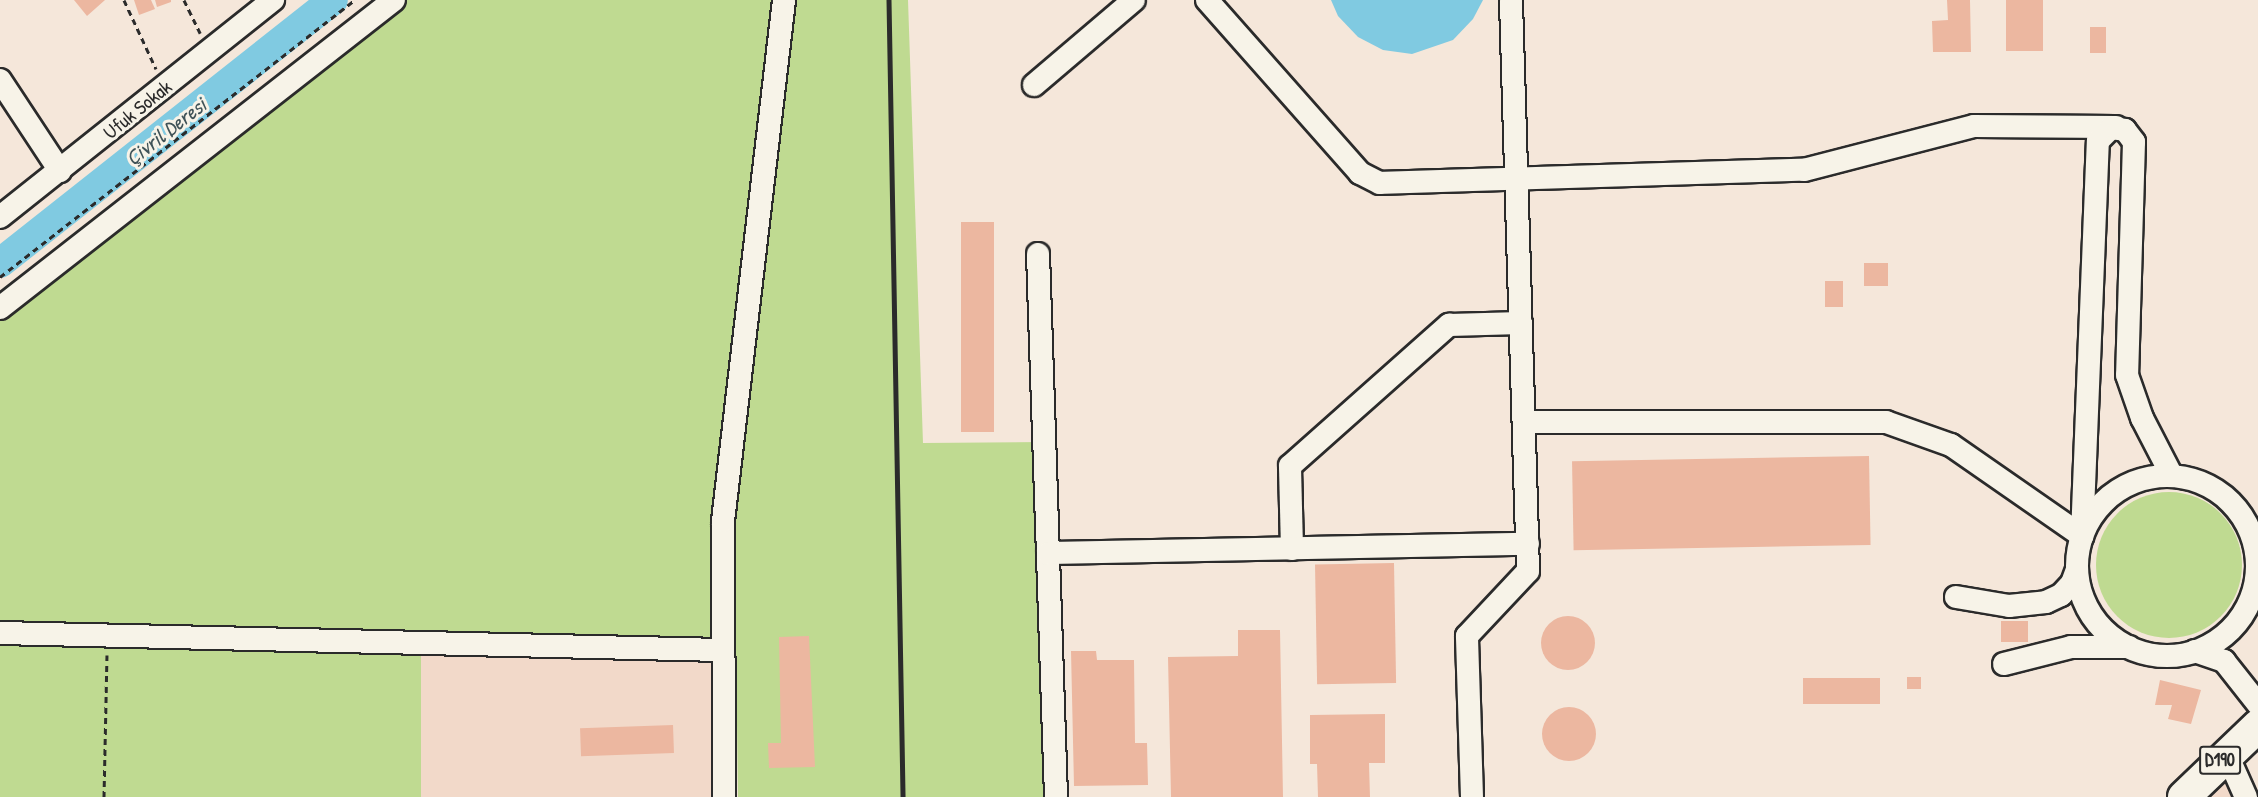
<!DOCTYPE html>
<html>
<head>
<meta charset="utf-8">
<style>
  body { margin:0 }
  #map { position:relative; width:2258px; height:797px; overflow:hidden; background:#f5e7da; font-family:"Patrick Hand",sans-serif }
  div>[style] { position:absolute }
  .built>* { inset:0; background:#f2d9c9; transform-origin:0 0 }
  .green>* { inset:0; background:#bfda91 }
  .round { border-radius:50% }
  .water>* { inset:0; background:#80cae1 }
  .river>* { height:30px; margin:-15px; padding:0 15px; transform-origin:15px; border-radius:15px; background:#80cae1 }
  .building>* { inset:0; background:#ecb7a0; transform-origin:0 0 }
  .path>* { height:3px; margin-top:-1.5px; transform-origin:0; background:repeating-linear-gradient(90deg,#2b2b2b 0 6px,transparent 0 10.5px) }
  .roads { filter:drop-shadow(2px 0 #2b2b2b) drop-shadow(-2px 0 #2b2b2b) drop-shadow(0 2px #2b2b2b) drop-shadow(0 -2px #2b2b2b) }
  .minor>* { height:22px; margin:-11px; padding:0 11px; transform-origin:11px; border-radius:11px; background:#f7f3e8 }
  .minor>.ring { margin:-11px; padding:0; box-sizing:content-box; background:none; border:22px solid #f7f3e8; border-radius:50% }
  .highway>* { height:32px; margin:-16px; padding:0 16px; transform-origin:16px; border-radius:16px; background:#f7f3e8 }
  .rail>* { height:4.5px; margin:-2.25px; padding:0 2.25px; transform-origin:2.25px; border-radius:2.25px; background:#2b2b2b }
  span { translate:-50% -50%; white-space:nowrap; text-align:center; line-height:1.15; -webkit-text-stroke:6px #f7f3e8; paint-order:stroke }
  .shield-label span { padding:2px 4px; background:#f7f3e8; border:2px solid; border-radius:4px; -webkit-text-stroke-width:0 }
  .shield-label { font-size:18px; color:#2b2b2b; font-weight:700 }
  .street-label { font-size:20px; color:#2b2b2b }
  .water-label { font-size:21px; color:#405358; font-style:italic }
</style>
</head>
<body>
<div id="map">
  <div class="built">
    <i style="left:421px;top:640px;width:301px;height:157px;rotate:2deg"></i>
    <i style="clip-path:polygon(2233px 768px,2246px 797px,2204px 797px)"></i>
  </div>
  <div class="green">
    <i style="clip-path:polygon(394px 0,908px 0,923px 443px,1045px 442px,1056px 797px,738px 797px,736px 650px,421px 641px,421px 797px,0 797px,0 308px)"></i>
    <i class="round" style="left:2096px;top:492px;width:146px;height:146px"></i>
  </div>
  <div class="water">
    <i style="clip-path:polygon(1331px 0,1483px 0,1473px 19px,1453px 40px,1412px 54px,1383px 50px,1358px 37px,1338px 16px)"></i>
  </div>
  <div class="river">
    <i style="left:0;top:263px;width:424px;rotate:-38.3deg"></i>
  </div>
  <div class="building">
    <i style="clip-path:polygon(74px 0,105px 0,87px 16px)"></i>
    <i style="clip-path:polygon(134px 0,151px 0,155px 9px,139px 15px)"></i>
    <i style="clip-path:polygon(155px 0,171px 0,171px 2px,157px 7px)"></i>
    <i style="clip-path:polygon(1947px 0,1970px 0,1971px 52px,1933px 52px,1932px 21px,1948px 20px)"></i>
    <i style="left:2006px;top:0;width:37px;height:51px"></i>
    <i style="left:2090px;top:27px;width:16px;height:26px"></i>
    <i style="left:961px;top:222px;width:33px;height:210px"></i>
    <i style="left:1864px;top:263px;width:24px;height:23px"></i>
    <i style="left:1825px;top:281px;width:18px;height:26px"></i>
    <i style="left:1869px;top:456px;width:89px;height:297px;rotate:89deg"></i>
    <i style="left:1394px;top:563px;width:120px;height:79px;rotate:89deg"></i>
    <i class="round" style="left:1541px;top:616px;width:54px;height:54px"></i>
    <i style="left:2001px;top:621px;width:27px;height:21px"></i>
    <i style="clip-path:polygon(1238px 630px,1280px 630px,1283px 797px,1171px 797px,1168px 657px,1238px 656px)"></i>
    <i style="clip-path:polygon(809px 636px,815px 767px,769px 768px,768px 743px,781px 743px,779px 637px)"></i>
    <i style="clip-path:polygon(1071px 651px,1096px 651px,1097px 660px,1134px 660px,1135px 743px,1147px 743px,1148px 785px,1074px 786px)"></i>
    <i style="left:1907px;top:677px;width:14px;height:12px"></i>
    <i style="left:1880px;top:678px;width:26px;height:77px;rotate:90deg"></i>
    <i style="clip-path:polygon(2160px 680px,2201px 690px,2191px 724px,2168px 719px,2172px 705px,2155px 705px)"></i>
    <i class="round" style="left:1542px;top:707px;width:54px;height:54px"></i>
    <i style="clip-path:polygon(1385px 714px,1385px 763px,1369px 763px,1370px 797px,1318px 797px,1317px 764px,1310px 764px,1310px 715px)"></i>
    <i style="left:673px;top:725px;width:28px;height:93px;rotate:88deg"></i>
  </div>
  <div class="path">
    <i style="left:124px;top:0;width:76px;rotate:65.1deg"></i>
    <i style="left:184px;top:0;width:37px;rotate:64deg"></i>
    <i style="left:0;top:277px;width:450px;rotate:-38deg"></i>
    <i style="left:2256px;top:579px;width:3px;rotate:45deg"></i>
    <i style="left:104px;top:797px;width:142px;rotate:-88.8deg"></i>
  </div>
  <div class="roads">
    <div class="minor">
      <i style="left:1207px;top:0;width:231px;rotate:48.5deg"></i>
      <i style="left:1360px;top:173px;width:22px;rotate:27deg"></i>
      <i style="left:1380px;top:183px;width:424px;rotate:-1.8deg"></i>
      <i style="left:1804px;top:170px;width:176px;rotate:-14.5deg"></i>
      <i style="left:1974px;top:126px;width:142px;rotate:0.4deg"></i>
      <i style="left:0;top:80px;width:109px;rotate:56.6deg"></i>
      <i style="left:1034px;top:85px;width:131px;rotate:-40.4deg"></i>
      <i style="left:0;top:217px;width:349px;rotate:-38.5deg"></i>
      <i style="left:1038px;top:254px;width:543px;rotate:88.1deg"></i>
      <i style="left:0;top:308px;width:500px;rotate:-38.02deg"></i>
      <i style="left:1524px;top:422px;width:362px"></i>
      <i style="left:1886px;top:422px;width:69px;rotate:19.5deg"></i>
      <i style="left:1951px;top:445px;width:160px;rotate:34.8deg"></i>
      <i class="ring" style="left:2077px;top:476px;width:158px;height:158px"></i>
      <i style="left:2082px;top:536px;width:395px;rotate:-87.7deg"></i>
      <i style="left:2098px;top:141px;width:18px;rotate:-45deg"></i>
      <i style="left:2111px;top:128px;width:14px;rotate:8deg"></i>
      <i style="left:2125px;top:130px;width:15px;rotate:53deg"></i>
      <i style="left:2134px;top:142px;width:233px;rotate:91.7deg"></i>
      <i style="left:2127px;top:375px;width:46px;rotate:70.8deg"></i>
      <i style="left:2142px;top:418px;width:65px;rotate:62.7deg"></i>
      <i style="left:1292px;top:549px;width:83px;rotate:-91.4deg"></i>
      <i style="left:1290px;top:466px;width:213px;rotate:-41.6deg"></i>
      <i style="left:1449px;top:325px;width:72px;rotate:-1.6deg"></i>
      <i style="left:1048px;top:553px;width:480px;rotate:-1.1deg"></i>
      <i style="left:1956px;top:597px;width:54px;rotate:9.6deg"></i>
      <i style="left:2009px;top:606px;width:37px;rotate:-6deg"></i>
      <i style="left:2046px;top:602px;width:17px;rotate:-25deg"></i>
      <i style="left:2061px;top:595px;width:16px;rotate:-47deg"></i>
      <i style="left:2072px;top:583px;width:15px;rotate:-70deg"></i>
      <i style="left:0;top:633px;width:722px;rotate:1.35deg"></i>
      <i style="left:2195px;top:651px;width:31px;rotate:19deg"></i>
      <i style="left:2224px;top:661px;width:55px;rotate:51.7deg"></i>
      <i style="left:2004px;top:664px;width:69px;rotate:-14.2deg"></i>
      <i style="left:2071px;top:647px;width:58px"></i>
      <i style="left:2233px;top:768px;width:32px;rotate:66deg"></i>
      <i style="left:724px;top:797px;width:276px;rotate:-90.2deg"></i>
      <i style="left:723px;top:521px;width:525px;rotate:-83.32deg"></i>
      <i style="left:1472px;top:797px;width:161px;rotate:-91.8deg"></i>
      <i style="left:1467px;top:636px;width:89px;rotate:-46.8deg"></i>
      <i style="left:1528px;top:571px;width:571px;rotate:-91.71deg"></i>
    </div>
    <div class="highway">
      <i style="left:2184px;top:797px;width:103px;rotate:-43.8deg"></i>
    </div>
  </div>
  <div class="rail">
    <i style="left:889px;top:0;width:797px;rotate:88.99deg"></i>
  </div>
  <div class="shield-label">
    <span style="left:2220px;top:760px">D190</span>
  </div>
  <div class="street-label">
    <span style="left:137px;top:109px;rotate:-39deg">Ufuk Sokak</span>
  </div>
  <div class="water-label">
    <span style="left:166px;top:132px;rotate:-38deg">Çivril Deresi</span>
  </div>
</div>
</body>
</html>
